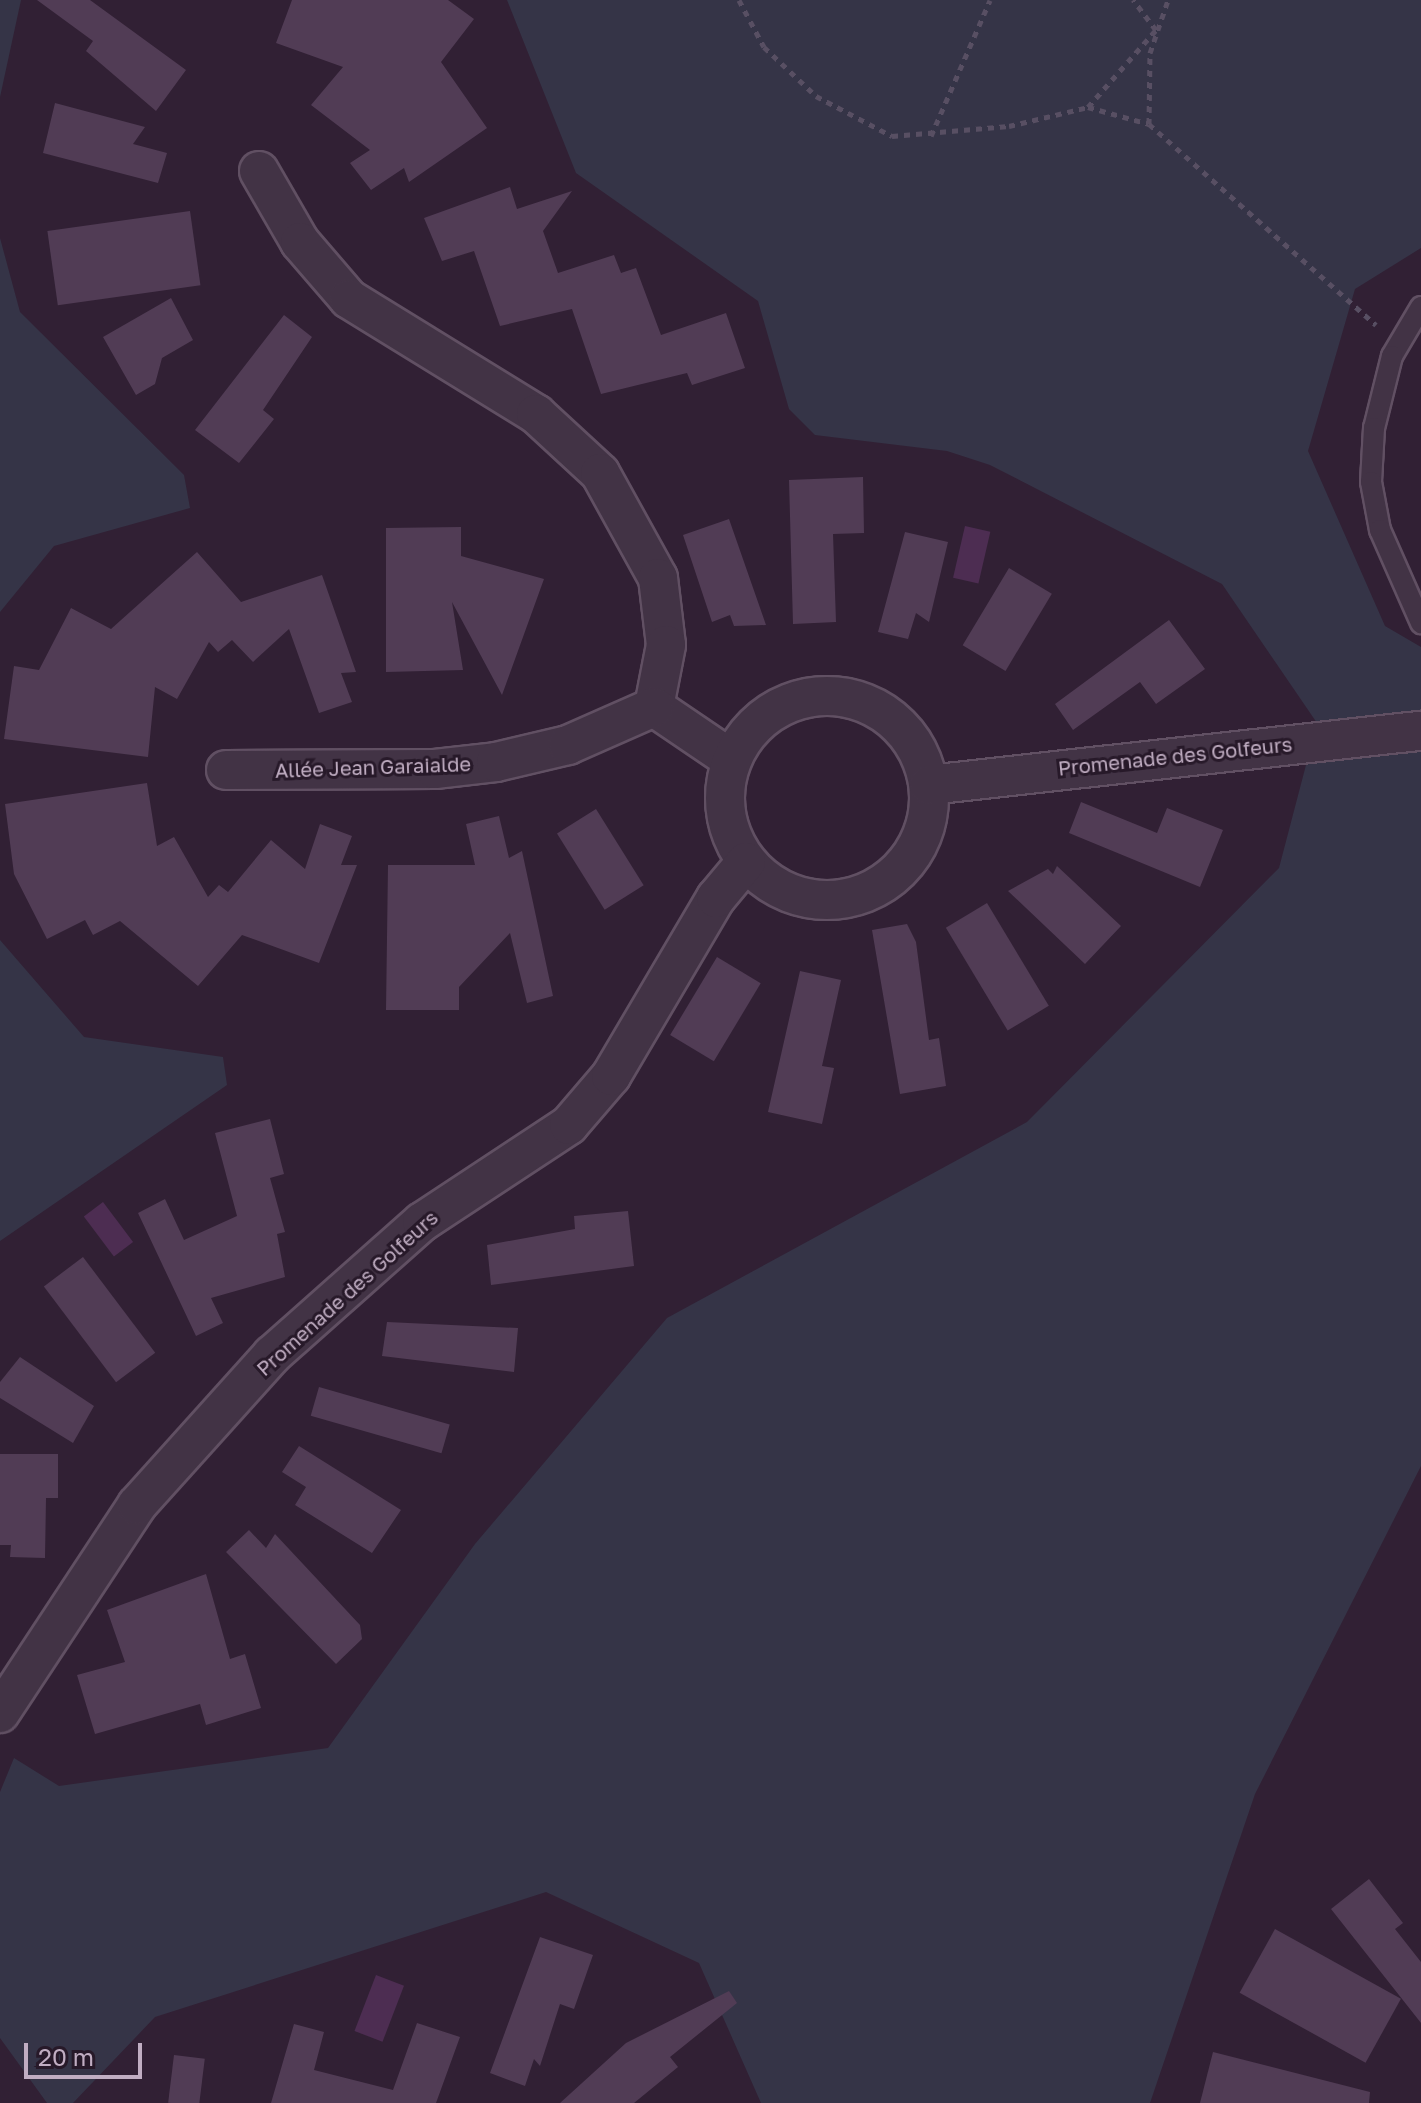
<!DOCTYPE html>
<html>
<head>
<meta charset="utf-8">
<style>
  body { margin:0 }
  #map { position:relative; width:1421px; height:2103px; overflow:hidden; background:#312034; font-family:"Golos Text",sans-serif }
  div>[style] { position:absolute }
  .green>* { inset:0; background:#353447 }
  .water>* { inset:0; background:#4d2d52; transform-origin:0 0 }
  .building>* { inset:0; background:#513c55; transform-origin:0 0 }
  .path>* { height:5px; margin-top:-2.5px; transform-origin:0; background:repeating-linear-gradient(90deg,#584f63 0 6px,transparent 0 12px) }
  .roads { filter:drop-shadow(2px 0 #615063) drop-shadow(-2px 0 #615063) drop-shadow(0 2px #615063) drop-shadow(0 -2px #615063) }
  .service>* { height:20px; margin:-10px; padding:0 10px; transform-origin:10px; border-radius:10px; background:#423345 }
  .minor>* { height:38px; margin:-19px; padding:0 19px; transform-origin:19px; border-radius:19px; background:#423345 }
  .minor>.ring { margin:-19px; padding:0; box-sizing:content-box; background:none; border:38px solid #423345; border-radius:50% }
  span { translate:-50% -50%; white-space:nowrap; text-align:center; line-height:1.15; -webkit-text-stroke:6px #271929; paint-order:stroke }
  .street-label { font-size:20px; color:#c0adc2 }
  .scale { position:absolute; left:24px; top:2043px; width:118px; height:36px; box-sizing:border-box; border:4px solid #c0adc2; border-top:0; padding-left:10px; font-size:24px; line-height:28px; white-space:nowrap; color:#c0adc2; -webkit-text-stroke:6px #271929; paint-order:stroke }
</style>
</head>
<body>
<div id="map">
  <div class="green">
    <i style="clip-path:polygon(0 0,21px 0,0 97px)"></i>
    <i style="clip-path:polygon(507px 0,1421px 0,1421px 248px,1355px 289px,1308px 451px,1385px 626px,1421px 647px,1421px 1466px,1255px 1794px,1150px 2103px,761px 2103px,699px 1963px,546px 1892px,155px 2017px,73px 2103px,47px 2103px,0 2038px,0 1792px,14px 1758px,59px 1786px,328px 1748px,475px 1544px,667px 1318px,1027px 1122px,1279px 868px,1317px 723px,1222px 584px,990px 465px,947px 451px,815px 435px,789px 409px,758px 301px,576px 173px)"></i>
    <i style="clip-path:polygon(0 238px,20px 312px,184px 475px,190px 508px,54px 546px,0 612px)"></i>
    <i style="clip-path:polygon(0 940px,84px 1037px,223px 1057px,227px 1085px,0 1241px)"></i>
  </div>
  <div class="water">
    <i style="left:965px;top:526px;width:26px;height:53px;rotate:13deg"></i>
    <i style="left:103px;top:1202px;width:50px;height:24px;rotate:53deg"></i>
    <i style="left:376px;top:1975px;width:30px;height:60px;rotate:21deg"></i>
  </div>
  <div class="building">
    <i style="clip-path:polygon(37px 0,90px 0,186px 70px,156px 111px,86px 51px,93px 41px)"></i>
    <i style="clip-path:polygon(292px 0,448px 0,474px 19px,441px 62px,487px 128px,409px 182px,404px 168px,371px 190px,350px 163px,370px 150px,311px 105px,343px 67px,276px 43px)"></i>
    <i style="clip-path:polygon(55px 103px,145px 127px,133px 144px,167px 153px,158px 183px,43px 153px)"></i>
    <i style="clip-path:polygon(510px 187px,517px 209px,572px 191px,543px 231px,558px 273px,614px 255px,621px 273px,636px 268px,661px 335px,726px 313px,745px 368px,692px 385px,687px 373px,601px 394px,572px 309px,500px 326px,474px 251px,442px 261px,424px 218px)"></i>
    <i style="left:190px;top:211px;width:75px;height:144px;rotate:82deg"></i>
    <i style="clip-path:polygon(171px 298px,193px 340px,162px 358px,155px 384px,136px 395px,103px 337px)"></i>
    <i style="clip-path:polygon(284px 315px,312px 337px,263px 410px,274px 419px,239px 463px,195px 430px)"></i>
    <i style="clip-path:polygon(863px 477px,864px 533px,833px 534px,836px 622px,793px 624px,789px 480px)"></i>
    <i style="clip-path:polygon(729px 519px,766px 625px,734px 626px,730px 615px,712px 622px,683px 535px)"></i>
    <i style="clip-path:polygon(461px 527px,461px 556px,544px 579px,502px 695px,452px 602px,463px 670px,386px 672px,386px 528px)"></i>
    <i style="clip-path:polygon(905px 532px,948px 542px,929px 622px,916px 613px,908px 639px,878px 632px)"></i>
    <i style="clip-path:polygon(197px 552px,241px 602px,322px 575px,356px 672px,341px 673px,352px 702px,319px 713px,289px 629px,253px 662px,232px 640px,218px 652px,209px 642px,177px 699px,155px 687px,148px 757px,4px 739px,14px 666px,39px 670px,71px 608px,111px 629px)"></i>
    <i style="left:1009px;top:568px;width:50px;height:90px;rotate:31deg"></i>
    <i style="clip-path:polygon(1169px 620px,1205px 669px,1156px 704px,1140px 682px,1073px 730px,1055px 704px)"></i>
    <i style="clip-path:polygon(147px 783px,157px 846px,174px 837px,208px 897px,219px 885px,228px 892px,271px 840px,305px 869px,320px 824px,352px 836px,341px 865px,357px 865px,319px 963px,242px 935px,198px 986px,120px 921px,93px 935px,85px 920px,47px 939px,14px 874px,5px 804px)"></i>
    <i style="clip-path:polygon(1081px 802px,1157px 833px,1167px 808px,1223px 830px,1200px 887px,1069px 833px)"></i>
    <i style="left:596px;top:809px;width:90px;height:46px;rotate:58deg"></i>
    <i style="clip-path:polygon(499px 816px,509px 858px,522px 851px,553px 996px,527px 1003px,510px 933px,459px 987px,459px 1010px,386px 1010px,388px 865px,475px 865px,466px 824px)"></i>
    <i style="clip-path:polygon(1057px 866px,1121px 926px,1085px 964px,1008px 891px,1048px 869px,1053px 874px)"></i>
    <i style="left:987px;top:903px;width:120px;height:48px;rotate:59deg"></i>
    <i style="clip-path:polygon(907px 924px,916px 942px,929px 1040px,939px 1038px,946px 1086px,900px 1094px,872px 930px)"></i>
    <i style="left:717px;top:957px;width:51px;height:91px;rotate:31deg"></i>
    <i style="clip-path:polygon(800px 971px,841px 980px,822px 1066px,834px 1068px,822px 1124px,768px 1112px)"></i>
    <i style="clip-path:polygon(270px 1119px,284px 1174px,270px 1178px,285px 1232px,277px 1234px,285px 1277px,211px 1298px,223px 1323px,196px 1336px,138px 1213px,165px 1199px,184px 1240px,237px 1216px,215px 1133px)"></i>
    <i style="clip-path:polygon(628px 1211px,634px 1266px,491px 1285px,487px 1245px,575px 1229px,574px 1216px)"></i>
    <i style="left:83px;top:1257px;width:120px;height:49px;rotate:53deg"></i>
    <i style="clip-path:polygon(387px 1322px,518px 1328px,514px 1372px,382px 1356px)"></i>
    <i style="clip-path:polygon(20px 1357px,94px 1406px,73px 1443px,0 1398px,0 1382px)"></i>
    <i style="left:319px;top:1387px;width:136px;height:30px;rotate:16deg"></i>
    <i style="clip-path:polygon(299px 1446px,401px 1510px,372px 1553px,295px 1505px,306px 1487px,282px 1472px)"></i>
    <i style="clip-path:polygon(0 1454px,58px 1454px,58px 1498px,46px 1498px,45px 1558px,10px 1557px,11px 1545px,0 1545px)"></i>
    <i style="clip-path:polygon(249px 1530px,266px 1548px,275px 1534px,360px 1625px,362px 1639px,336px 1664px,226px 1552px)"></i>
    <i style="clip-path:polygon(206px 1574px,230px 1659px,245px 1654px,261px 1708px,206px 1725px,200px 1704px,95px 1734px,77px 1675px,125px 1662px,107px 1610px)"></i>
    <i style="clip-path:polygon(1369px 1879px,1403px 1923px,1395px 1929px,1421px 1962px,1421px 2023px,1331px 1909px)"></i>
    <i style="left:1275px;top:1929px;width:144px;height:73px;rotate:29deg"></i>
    <i style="clip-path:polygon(540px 1937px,593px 1955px,574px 2009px,560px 2004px,540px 2066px,534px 2059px,525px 2086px,490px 2073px)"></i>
    <i style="clip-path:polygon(729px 1991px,737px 2003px,670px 2057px,678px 2067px,634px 2103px,560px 2103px,626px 2043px)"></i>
    <i style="clip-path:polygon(417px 2023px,460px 2037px,436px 2103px,271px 2103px,294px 2024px,324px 2032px,314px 2070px,393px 2090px)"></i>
    <i style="clip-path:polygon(1213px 2052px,1370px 2092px,1369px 2103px,1200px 2103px)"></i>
    <i style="left:174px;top:2055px;width:31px;height:48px;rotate:7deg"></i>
  </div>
  <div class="path">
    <i style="left:739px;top:0;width:53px;rotate:62deg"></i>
    <i style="left:764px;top:47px;width:71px;rotate:43.3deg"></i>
    <i style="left:816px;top:96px;width:86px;rotate:27.8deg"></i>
    <i style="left:892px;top:136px;width:117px;rotate:-4.9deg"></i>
    <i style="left:1009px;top:126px;width:81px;rotate:-13.5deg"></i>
    <i style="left:1088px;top:107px;width:63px;rotate:15.6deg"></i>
    <i style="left:1149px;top:124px;width:303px;rotate:41.5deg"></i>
    <i style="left:1088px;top:107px;width:103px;rotate:-48.6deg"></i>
    <i style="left:1156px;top:30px;width:38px;rotate:-127deg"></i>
    <i style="left:1149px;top:124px;width:71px;rotate:-89.2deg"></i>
    <i style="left:1150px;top:53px;width:56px;rotate:-71.2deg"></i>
    <i style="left:931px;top:136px;width:148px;rotate:-66.5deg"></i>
  </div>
  <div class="roads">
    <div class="service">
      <i style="left:1421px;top:307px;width:57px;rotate:120.6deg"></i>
      <i style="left:1392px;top:356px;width:74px;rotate:104deg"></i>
      <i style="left:1374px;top:428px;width:54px;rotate:93.2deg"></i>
      <i style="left:1371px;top:482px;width:49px;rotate:79.4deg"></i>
      <i style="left:1380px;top:530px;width:102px;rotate:66.2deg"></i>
    </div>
    <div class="minor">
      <i style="left:259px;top:171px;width:82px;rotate:60deg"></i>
      <i style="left:300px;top:242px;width:75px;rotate:49.3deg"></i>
      <i style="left:349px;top:299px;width:220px;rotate:31.6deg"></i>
      <i style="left:536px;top:414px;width:87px;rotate:42.7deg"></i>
      <i style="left:600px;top:473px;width:120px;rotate:61.1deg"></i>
      <i style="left:658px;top:578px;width:67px;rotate:83.2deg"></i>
      <i style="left:666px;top:645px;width:63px;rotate:101deg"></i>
      <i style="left:654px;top:707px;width:94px;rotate:34.2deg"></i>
      <i class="ring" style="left:725px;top:696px;width:166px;height:166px"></i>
      <i style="left:226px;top:770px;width:209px;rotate:-0.3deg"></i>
      <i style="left:435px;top:769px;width:61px;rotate:-6.5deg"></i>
      <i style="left:496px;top:762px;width:74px;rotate:-13.3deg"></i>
      <i style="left:568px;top:745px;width:94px;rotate:-23.8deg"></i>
      <i style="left:929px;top:785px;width:495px;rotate:-6.3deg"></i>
      <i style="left:0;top:1713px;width:249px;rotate:-56.6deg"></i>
      <i style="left:137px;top:1505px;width:202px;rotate:-48deg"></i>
      <i style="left:272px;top:1355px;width:200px;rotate:-41.6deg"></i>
      <i style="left:422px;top:1222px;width:176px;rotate:-33.4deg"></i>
      <i style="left:569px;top:1125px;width:65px;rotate:-49.4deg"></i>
      <i style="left:611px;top:1076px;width:207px;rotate:-59.5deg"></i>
      <i style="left:716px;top:898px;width:47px;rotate:-50.2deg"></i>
    </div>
  </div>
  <div class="street-label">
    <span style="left:1175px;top:756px;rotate:-6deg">Promenade des Golfeurs</span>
    <span style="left:373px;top:767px;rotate:-2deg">Allée Jean Garaialde</span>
    <span style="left:347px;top:1293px;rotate:-42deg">Promenade des Golfeurs</span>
  </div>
  <div class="scale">20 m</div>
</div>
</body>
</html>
